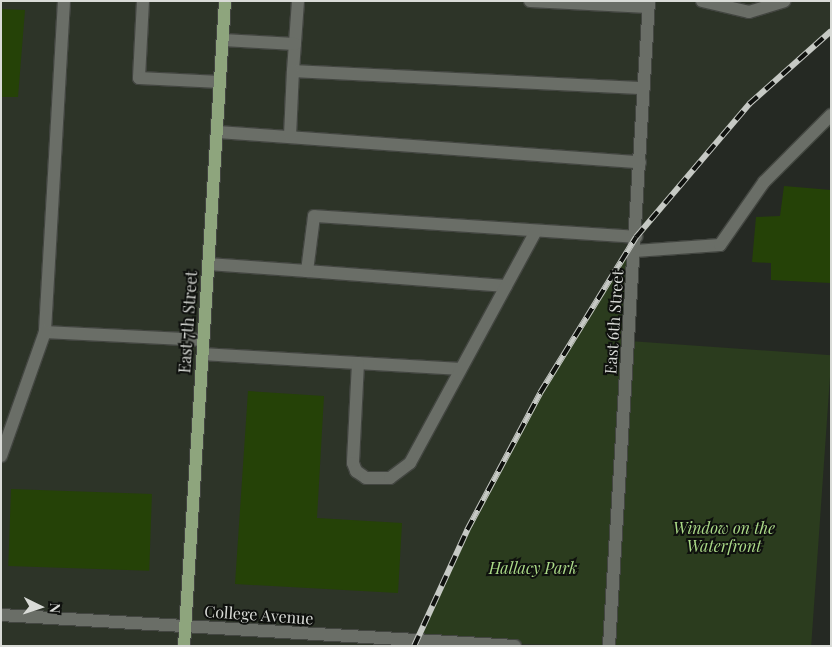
<!DOCTYPE html>
<html>
<head>
<meta charset="utf-8">
<style>
  body { margin:0 }
  #map { position:relative; width:832px; height:647px; overflow:hidden; background:#252923; font-family:"Playfair Display",serif }
  div>[style] { position:absolute }
  .built>* { inset:0; background:#2d3428 }
  .green>* { inset:0; background:#2b3c1e; transform-origin:0 0 }
  .building>* { inset:0; background:#254207; transform-origin:0 0 }
  .roads { filter:drop-shadow(1px 0 #434641) drop-shadow(-1px 0 #434641) drop-shadow(0 1px #434641) drop-shadow(0 -1px #434641) }
  .service>* { height:12px; margin:-6px; padding:0 6px; transform-origin:6px; border-radius:6px; background:#6a6e67 }
  .tertiary>* { height:12px; margin:-6px; padding:0 6px; transform-origin:6px; border-radius:6px; background:#6a6e67 }
  .primary>* { height:12px; margin:-6px; padding:0 6px; transform-origin:6px; border-radius:6px; background:#8ea57d }
  .rail>* { height:5.5px; margin-top:-2.75px; transform-origin:0; background:repeating-linear-gradient(90deg,#0f110e 0 11px,#c6c9c4 0 22px); box-sizing:border-box; border-block:1px solid #c6c9c4 }
  span { translate:-50% -50%; white-space:nowrap; text-align:center; line-height:1.15; -webkit-text-stroke:4px #0f110e; paint-order:stroke }
  .street-label { font-size:16px; color:#d9dbd7 }
  .park-label { font-size:16px; color:#abda88; font-style:italic }
  .frame { position:absolute; inset:0; border:2px solid #d9dbd7; pointer-events:none }
  .north { position:absolute; left:15px; top:582px; width:50px; height:50px; -webkit-text-stroke:4px #0f110e; paint-order:stroke; rotate:94deg; font-size:14px; font-weight:700; line-height:20px; text-align:center; color:#d9dbd7 }
  .north::after { content:''; display:block; margin:auto; width:18px; height:22px; background:#d9dbd7; clip-path:polygon(50% 0,100% 100%,50% 72%,0 100%) }
</style>
</head>
<body>
<div id="map">
  <div class="built">
    <i style="clip-path:polygon(1px 1px,831px 1px,831px 31px,749px 104px,632px 248px,609px 646px,1px 646px)"></i>
  </div>
  <div class="green">
    <i style="clip-path:polygon(632px 248px,605px 646px,416px 641px,467px 530px,540px 393px)"></i>
    <i style="left:629px;top:341px;width:203px;height:306px;rotate:4deg"></i>
  </div>
  <div class="building">
    <i style="clip-path:polygon(1px 9px,25px 10px,18px 97px,1px 97px)"></i>
    <i style="clip-path:polygon(784px 186px,831px 190px,831px 283px,771px 280px,771px 263px,752px 262px,756px 217px,780px 216px)"></i>
    <i style="clip-path:polygon(248px 391px,324px 396px,317px 518px,402px 523px,398px 593px,235px 584px)"></i>
    <i style="left:11px;top:489px;width:141px;height:77px;rotate:2deg"></i>
  </div>
  <div class="roads">
    <div class="service">
      <i style="left:64px;top:1px;width:332px;rotate:93.3deg"></i>
      <i style="left:45px;top:332px;width:158px;rotate:2.9deg"></i>
      <i style="left:143px;top:1px;width:77px;rotate:93deg"></i>
      <i style="left:139px;top:78px;width:81px;rotate:2.8deg"></i>
      <i style="left:298px;top:1px;width:70px;rotate:94.1deg"></i>
      <i style="left:293px;top:71px;width:351px;rotate:2.8deg"></i>
      <i style="left:530px;top:1px;width:118px;rotate:2.9deg"></i>
      <i style="left:702px;top:1px;width:48px;rotate:13.2deg"></i>
      <i style="left:749px;top:12px;width:37px;rotate:-17deg"></i>
      <i style="left:223px;top:40px;width:72px;rotate:3.2deg"></i>
      <i style="left:217px;top:132px;width:424px;rotate:4.1deg"></i>
      <i style="left:290px;top:136px;width:65px;rotate:-87.4deg"></i>
      <i style="left:635px;top:251px;width:85px;rotate:-4deg"></i>
      <i style="left:720px;top:245px;width:77px;rotate:-55.1deg"></i>
      <i style="left:764px;top:182px;width:95px;rotate:-45deg"></i>
      <i style="left:208px;top:264px;width:99px;rotate:4deg"></i>
      <i style="left:506px;top:286px;width:200px;rotate:-175.7deg"></i>
      <i style="left:307px;top:271px;width:55px;rotate:-82.7deg"></i>
      <i style="left:314px;top:216px;width:323px;rotate:3.7deg"></i>
      <i style="left:203px;top:354px;width:257px;rotate:3.3deg"></i>
      <i style="left:358px;top:363px;width:100px;rotate:92.9deg"></i>
      <i style="left:353px;top:463px;width:9px;rotate:69deg"></i>
      <i style="left:356px;top:471px;width:12px;rotate:35deg"></i>
      <i style="left:366px;top:478px;width:24px"></i>
      <i style="left:390px;top:478px;width:25px;rotate:-37deg"></i>
      <i style="left:410px;top:463px;width:264px;rotate:-61.5deg"></i>
      <i style="left:1px;top:456px;width:132px;rotate:-70.5deg"></i>
    </div>
    <div class="tertiary">
      <i style="left:1px;top:615px;width:515px;rotate:3.45deg"></i>
      <i style="left:609px;top:646px;width:646px;rotate:-86.45deg"></i>
    </div>
    <div class="primary">
      <i style="left:184px;top:646px;width:646px;rotate:-86.36deg"></i>
    </div>
  </div>
  <div class="rail">
    <i style="left:414px;top:646px;width:128px;rotate:-65.4deg"></i>
    <i style="left:467px;top:530px;width:155px;rotate:-61.9deg"></i>
    <i style="left:540px;top:393px;width:183px;rotate:-58.4deg"></i>
    <i style="left:636px;top:237px;width:175px;rotate:-49.6deg"></i>
    <i style="left:749px;top:104px;width:110px;rotate:-41.7deg"></i>
  </div>
  <div class="street-label">
    <span style="left:188px;top:322px;rotate:-86deg">East 7th Street</span>
    <span style="left:614px;top:322px;rotate:-86deg">East 6th Street</span>
    <span style="left:259px;top:615px;rotate:4deg">College Avenue</span>
  </div>
  <div class="park-label">
    <span style="left:724px;top:537px">Window on the<br>Waterfront</span>
    <span style="left:533px;top:568px">Hallacy Park</span>
  </div>
  <div class="frame"></div>
  <div class="north">N</div>
</div>
</body>
</html>
